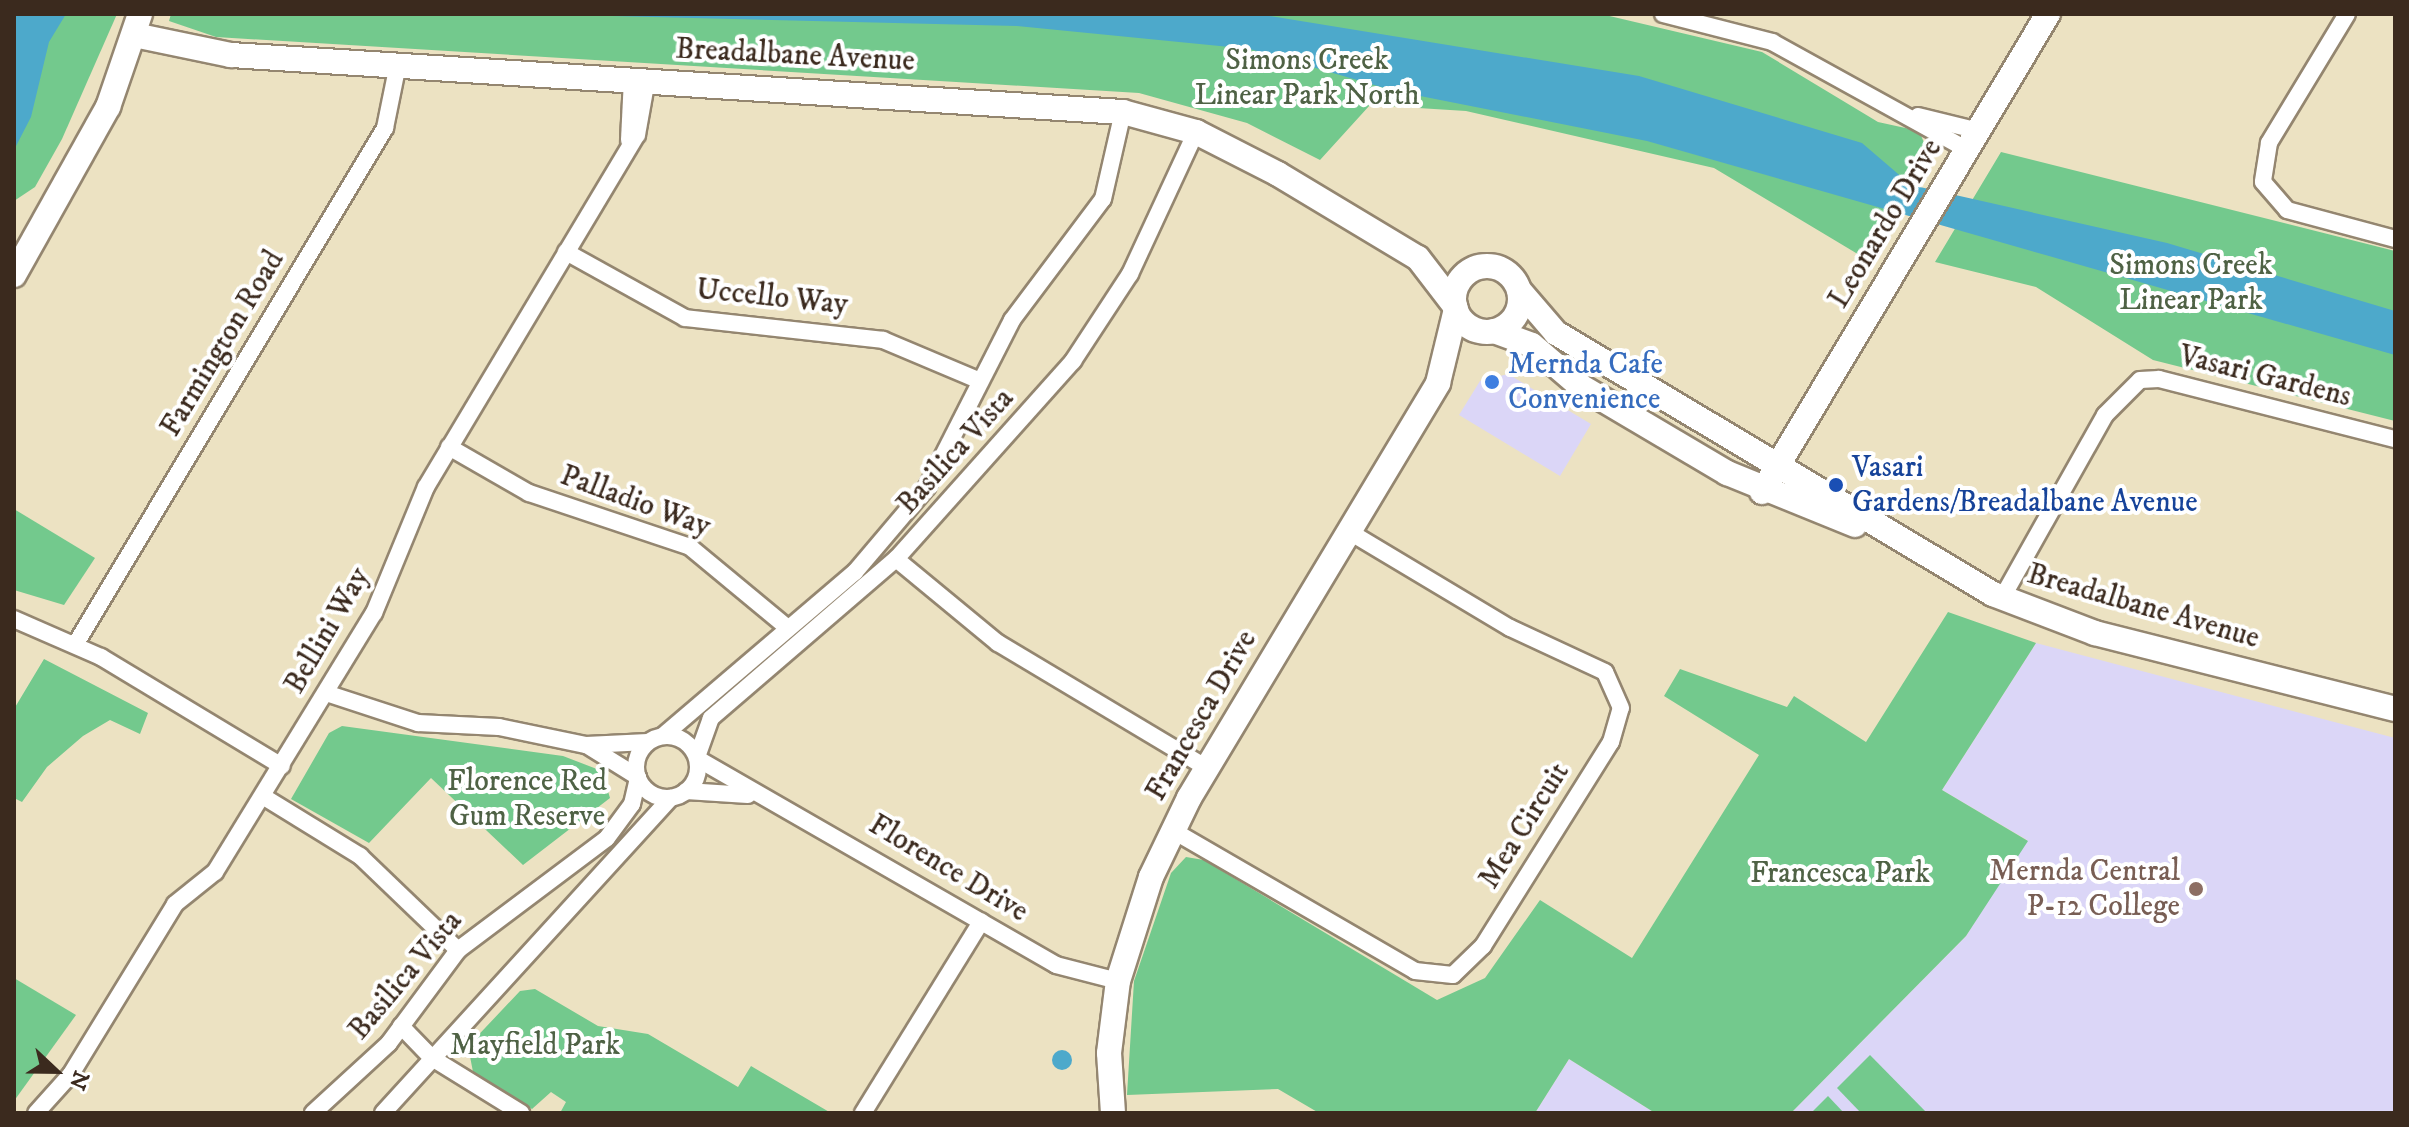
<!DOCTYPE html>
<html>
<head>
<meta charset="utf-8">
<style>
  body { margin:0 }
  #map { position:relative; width:2409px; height:1127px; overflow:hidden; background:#ece2c2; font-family:"IM FELL DW Pica",serif }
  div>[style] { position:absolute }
  .built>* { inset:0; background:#dbd6f7 }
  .green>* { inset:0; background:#73c98d }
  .water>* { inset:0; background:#4da9cb }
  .round { border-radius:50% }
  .roads { filter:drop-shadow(2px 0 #948670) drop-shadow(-2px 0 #948670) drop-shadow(0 2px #948670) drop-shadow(0 -2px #948670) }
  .street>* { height:16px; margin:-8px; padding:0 8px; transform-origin:8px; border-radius:8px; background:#fff }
  .street>.ring { margin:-8px; padding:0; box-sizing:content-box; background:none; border:16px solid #fff; border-radius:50% }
  .secondary>* { height:24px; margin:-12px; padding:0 12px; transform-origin:12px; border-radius:12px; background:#fff }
  .secondary>.ring { margin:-12px; padding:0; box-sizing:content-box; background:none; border:24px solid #fff; border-radius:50% }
  .dots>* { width:22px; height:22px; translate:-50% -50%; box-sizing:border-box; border:4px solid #fff; border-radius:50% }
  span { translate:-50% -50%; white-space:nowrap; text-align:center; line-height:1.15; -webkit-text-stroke:8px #fff; paint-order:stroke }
  .street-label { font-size:30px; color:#3b2a1e }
  .park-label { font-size:30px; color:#4f6245 }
  .shop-label { font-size:30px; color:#366cbe }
  .left { translate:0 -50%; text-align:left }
  .transit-label { font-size:30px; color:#164399 }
  .education-label { font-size:30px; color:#785e54 }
  .right { translate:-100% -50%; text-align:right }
  .frame { position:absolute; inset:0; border:16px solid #3b2a1e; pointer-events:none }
  .north { position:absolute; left:16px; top:1031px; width:80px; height:80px; -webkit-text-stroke:6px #fff; paint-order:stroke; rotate:112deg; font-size:22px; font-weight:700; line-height:32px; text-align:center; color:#3b2a1e }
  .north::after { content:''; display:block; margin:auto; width:28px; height:36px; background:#3b2a1e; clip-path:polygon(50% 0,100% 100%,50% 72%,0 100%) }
</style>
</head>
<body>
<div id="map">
  <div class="built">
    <i style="clip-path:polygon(1508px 374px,1591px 424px,1560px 476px,1459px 415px,1480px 381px)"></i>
    <i style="clip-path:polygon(2036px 643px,2395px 738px,2395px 1113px,1791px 1113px,1966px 936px,2027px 840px,1942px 790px)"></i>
    <i style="clip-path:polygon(1569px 1059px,1655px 1113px,1535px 1113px)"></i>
  </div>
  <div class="green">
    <i style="clip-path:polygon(14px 14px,117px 14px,62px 139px,35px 187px,14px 201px)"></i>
    <i style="clip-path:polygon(171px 14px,1601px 14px,1762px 52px,1878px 122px,1919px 131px,1926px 147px,1861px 256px,1714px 168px,1466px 111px,1370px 105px,1320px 160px,1247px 123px,1139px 93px,216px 37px,169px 21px)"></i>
    <i style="clip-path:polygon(2001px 152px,2395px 251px,2395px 421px,2153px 360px,2036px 287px,1935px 262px)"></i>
    <i style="clip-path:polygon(14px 509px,95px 558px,64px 605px,14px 590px)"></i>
    <i style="clip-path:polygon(1948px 612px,2036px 643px,1942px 790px,2028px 841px,1966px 936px,1791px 1113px,1655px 1113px,1569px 1059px,1535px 1113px,1319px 1113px,1278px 1089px,1127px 1095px,1134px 981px,1171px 873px,1186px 857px,1204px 860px,1437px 1000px,1485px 978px,1540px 900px,1632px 958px,1759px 755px,1664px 696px,1680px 669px,1787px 707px,1794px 696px,1866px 742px)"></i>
    <i style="clip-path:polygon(44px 659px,148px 713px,140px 734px,110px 720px,83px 736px,47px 767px,22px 802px,14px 798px,14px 709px)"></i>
    <i style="clip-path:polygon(342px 726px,563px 756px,602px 771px,610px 798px,523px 865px,431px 778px,369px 843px,291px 799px,329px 733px)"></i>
    <i style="clip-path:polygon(14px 978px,76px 1015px,14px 1101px)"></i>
    <i style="clip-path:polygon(535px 989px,598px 1026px,648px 1034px,738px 1087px,751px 1066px,831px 1113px,560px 1113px,566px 1102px,551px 1092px,532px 1109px,473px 1072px,468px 1046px,520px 991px)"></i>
    <i style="clip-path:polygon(1870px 1055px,1927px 1113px,1861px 1113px,1837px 1088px)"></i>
    <i style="clip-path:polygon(1828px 1096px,1844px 1113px,1811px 1113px)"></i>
  </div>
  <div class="water">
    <i style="clip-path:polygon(14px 14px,66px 14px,49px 42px,31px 117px,14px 150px)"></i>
    <i style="clip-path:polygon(531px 14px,1257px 14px,1639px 76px,1862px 143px,1911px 185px,2167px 243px,2395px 311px,2395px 355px,1647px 141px,1395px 91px,1250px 49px,1017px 26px)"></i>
    <i class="round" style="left:1052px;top:1050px;width:20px;height:20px"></i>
  </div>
  <div class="roads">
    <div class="street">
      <i style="left:1663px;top:14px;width:113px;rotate:14.4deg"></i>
      <i style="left:1772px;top:42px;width:224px;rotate:28.9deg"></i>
      <i style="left:2347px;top:14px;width:151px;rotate:121.2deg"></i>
      <i style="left:2269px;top:143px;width:39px;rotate:99deg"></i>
      <i style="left:2263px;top:182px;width:37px;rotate:49deg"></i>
      <i style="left:2287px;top:210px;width:112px;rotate:15deg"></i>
      <i style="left:1918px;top:116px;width:63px;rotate:13.8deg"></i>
      <i style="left:629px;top:140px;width:62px;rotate:-87.2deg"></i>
      <i style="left:566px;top:252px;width:136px;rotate:29deg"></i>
      <i style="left:685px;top:318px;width:199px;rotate:6.3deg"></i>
      <i style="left:883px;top:340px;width:105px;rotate:22.9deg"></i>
      <i style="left:449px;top:447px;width:92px;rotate:29.9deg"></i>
      <i style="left:529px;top:493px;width:170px;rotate:18.5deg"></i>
      <i style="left:690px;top:547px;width:127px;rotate:39.6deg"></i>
      <i style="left:896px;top:559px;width:132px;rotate:39.5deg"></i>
      <i style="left:998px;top:643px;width:244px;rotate:30.9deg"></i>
      <i style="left:2002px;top:598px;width:210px;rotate:-60.6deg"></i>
      <i style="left:2105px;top:415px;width:49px;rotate:-45deg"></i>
      <i style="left:2140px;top:380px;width:19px;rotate:-3deg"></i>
      <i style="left:2159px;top:379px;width:244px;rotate:14.3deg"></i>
      <i style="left:14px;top:619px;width:95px;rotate:23.6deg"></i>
      <i style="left:101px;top:657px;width:211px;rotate:31.1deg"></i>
      <i style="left:75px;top:645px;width:603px;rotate:-59.05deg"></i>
      <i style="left:385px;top:128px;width:65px;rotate:-78.5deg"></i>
      <i style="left:326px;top:693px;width:97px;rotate:18.1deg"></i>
      <i style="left:418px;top:723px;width:81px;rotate:2.8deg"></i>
      <i style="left:499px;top:727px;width:89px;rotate:11.7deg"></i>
      <i style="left:586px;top:745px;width:62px;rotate:-2.8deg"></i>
      <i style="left:664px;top:735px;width:251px;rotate:-40.5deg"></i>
      <i style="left:855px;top:572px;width:111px;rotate:-49.7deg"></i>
      <i style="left:927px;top:487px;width:187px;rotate:-63deg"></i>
      <i style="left:1012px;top:320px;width:151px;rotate:-53.1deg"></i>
      <i style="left:1103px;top:199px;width:89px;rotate:-77.1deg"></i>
      <i class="ring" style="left:636px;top:736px;width:46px;height:46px"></i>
      <i style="left:588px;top:746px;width:59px;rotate:31.8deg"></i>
      <i style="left:697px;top:757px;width:41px;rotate:-70.3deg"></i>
      <i style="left:711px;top:718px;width:244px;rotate:-40.7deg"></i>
      <i style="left:896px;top:559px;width:266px;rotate:-48.2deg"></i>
      <i style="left:1073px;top:361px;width:104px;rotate:-56.8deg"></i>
      <i style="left:1130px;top:274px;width:157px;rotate:-65.1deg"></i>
      <i style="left:698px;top:759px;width:413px;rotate:29.9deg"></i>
      <i style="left:1056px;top:965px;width:64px;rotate:14.5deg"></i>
      <i style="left:686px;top:791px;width:62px;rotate:3.7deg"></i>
      <i style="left:264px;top:797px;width:113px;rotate:31.6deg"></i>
      <i style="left:360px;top:856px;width:136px;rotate:43.8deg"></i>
      <i style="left:1172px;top:830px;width:281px;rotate:30.1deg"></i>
      <i style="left:1415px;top:971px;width:38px;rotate:6deg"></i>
      <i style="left:1453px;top:975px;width:42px;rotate:-44deg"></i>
      <i style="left:1483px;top:946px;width:241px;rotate:-57.9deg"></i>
      <i style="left:1611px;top:742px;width:35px;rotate:-74deg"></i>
      <i style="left:1621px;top:708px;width:39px;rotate:-114deg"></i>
      <i style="left:1605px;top:672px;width:105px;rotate:-155.1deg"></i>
      <i style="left:1510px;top:628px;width:189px;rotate:-149.1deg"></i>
      <i style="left:401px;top:1026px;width:45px;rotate:45.9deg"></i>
      <i style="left:432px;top:1058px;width:105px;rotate:31.7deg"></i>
      <i style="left:36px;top:1113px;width:52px;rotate:-48.1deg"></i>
      <i style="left:71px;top:1074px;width:199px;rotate:-58.5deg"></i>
      <i style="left:175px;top:904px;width:51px;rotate:-38.7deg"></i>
      <i style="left:215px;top:872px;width:304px;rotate:-58.5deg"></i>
      <i style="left:374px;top:613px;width:136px;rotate:-67.6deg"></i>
      <i style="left:426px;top:487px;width:410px;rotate:-59.1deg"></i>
      <i style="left:637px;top:135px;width:57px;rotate:-79.9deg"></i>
      <i style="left:313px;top:1113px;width:103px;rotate:-42.6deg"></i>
      <i style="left:389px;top:1043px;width:116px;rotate:-53.4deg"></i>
      <i style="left:458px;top:950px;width:186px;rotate:-36.9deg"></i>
      <i style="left:607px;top:838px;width:42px;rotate:-53.7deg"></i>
      <i style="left:632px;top:804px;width:27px;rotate:-77deg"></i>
      <i style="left:383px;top:1113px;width:427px;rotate:-47.6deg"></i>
      <i style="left:863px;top:1113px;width:225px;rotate:-58.3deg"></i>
    </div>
    <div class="secondary">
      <i style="left:134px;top:35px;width:99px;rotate:11.7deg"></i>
      <i style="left:231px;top:55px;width:894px;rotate:3.66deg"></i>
      <i style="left:1123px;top:112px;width:76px;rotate:15.3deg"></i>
      <i style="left:1196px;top:132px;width:92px;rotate:27.1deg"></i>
      <i style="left:1278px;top:174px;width:163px;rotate:31deg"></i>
      <i style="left:1418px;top:258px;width:61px;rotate:52.4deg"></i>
      <i class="ring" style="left:1454px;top:266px;width:42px;height:42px"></i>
      <i style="left:14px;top:275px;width:193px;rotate:-60.8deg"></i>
      <i style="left:108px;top:107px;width:98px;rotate:-71deg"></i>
      <i style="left:1519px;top:290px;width:57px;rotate:49.3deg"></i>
      <i style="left:1556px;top:333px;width:509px;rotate:30.85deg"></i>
      <i style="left:1993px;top:594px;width:109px;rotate:20.9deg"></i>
      <i style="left:2095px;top:633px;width:309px;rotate:14.2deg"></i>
      <i style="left:1494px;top:331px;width:40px;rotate:20.2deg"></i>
      <i style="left:1532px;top:345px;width:63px;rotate:40.5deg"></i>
      <i style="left:1580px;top:386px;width:171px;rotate:30.6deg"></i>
      <i style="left:1727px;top:473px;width:138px;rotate:22.1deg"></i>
      <i style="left:1762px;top:492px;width:557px;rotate:-59.11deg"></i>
      <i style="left:1113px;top:1113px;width:60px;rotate:-93.8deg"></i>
      <i style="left:1109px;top:1053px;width:73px;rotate:-82.9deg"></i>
      <i style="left:1118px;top:981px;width:109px;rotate:-72.4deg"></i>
      <i style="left:1151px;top:877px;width:88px;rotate:-64.3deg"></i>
      <i style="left:1189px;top:798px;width:484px;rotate:-59deg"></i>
      <i style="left:1438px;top:383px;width:76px;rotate:-76.3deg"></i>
    </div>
  </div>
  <div class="dots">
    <i style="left:1492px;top:382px;background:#3f7fe0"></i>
    <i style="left:1836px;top:485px;background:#1a4fb4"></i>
    <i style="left:2196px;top:889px;background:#8d6e63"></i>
  </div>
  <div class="street-label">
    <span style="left:795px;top:56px;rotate:3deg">Breadalbane Avenue</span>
    <span style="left:1886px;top:224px;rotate:-59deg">Leonardo Drive</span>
    <span style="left:772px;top:298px;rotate:6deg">Uccello Way</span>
    <span style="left:223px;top:344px;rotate:-59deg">Farmington Road</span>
    <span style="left:2265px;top:377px;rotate:14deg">Vasari Gardens</span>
    <span style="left:956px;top:452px;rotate:-48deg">Basilica Vista</span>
    <span style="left:635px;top:502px;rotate:20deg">Palladio Way</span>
    <span style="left:2143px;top:607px;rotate:16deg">Breadalbane Avenue</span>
    <span style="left:328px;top:631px;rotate:-60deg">Bellini Way</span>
    <span style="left:1202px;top:716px;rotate:-60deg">Francesca Drive</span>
    <span style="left:1525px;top:826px;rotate:-58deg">Mea Circuit</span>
    <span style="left:948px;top:869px;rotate:31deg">Florence Drive</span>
    <span style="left:406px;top:976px;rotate:-50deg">Basilica Vista</span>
  </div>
  <div class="park-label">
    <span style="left:1307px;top:78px">Simons Creek<br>Linear Park North</span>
    <span style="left:2191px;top:283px">Simons Creek<br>Linear Park</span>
    <span style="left:527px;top:799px">Florence Red<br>Gum Reserve</span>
    <span style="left:1840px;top:874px">Francesca Park</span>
    <span style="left:535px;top:1046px">Mayfield Park</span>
  </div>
  <div class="shop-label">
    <span class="left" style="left:1508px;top:382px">Mernda Cafe<br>Convenience</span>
  </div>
  <div class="transit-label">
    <span class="left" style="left:1852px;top:485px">Vasari<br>Gardens/Breadalbane Avenue</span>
  </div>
  <div class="education-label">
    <span class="right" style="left:2180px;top:889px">Mernda Central<br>P-12 College</span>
  </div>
  <div class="frame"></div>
  <div class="north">N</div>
</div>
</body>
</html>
